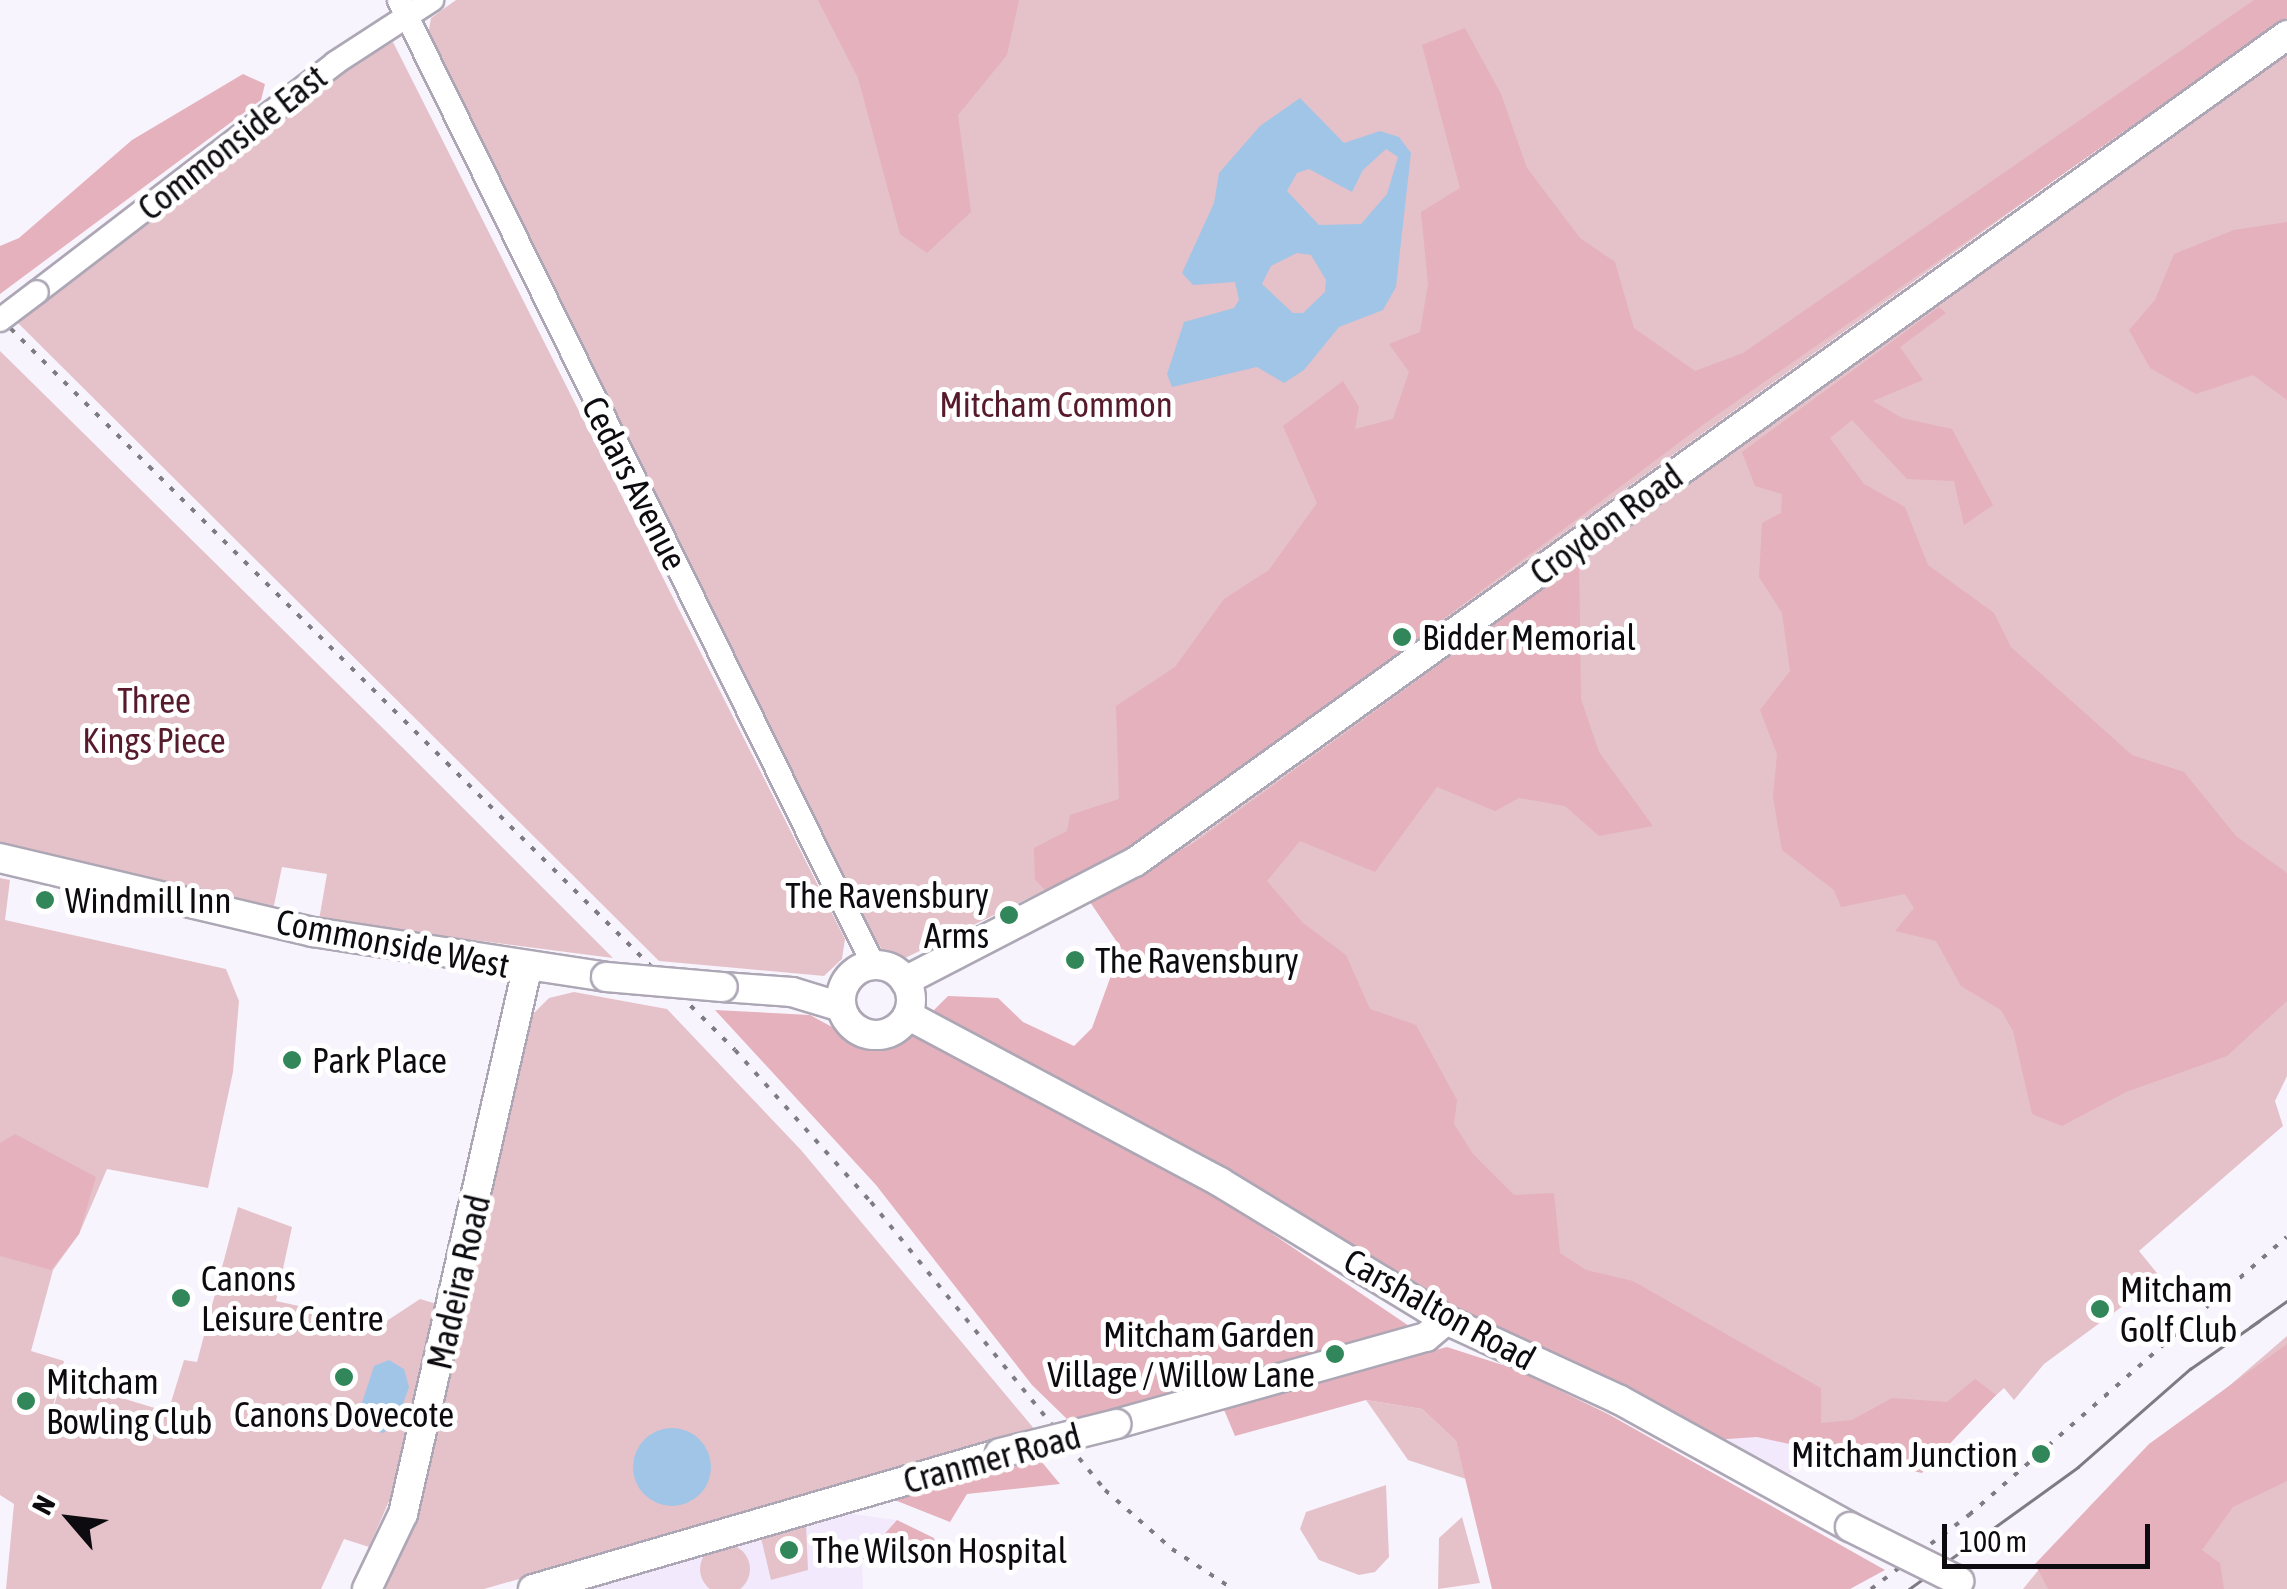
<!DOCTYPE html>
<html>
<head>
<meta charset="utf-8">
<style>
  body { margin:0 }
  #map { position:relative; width:2287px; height:1589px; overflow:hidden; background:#f8f4fd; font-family:"Asap Condensed",sans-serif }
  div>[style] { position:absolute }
  .built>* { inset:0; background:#f2eafc }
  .green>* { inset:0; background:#e5c2c9 }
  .round { border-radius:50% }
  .forest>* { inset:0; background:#e4b1bc }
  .water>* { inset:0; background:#a1c5e6 }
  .roads { filter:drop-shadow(2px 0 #ada7b5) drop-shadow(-2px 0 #ada7b5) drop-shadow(0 2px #ada7b5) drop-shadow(0 -2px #ada7b5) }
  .secondary>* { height:22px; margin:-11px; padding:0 11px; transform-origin:11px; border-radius:11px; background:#fff }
  .primary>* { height:28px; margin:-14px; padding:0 14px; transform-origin:14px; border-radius:14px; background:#fff }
  .primary>.ring { margin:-14px; padding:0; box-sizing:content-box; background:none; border:28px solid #fff; border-radius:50% }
  .tram>* { height:2.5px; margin:-1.25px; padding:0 1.25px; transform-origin:1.25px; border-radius:1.25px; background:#7e7b82 }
  .rail>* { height:4px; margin-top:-2px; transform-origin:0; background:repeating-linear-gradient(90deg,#7e7b82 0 5px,transparent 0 15px) }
  .bridges { filter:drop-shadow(2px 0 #ada7b5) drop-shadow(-2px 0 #ada7b5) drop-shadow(0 2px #ada7b5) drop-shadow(0 -2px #ada7b5) }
  .secondary-bridge>* { height:22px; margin:-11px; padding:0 11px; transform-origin:11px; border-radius:11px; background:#fff }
  .primary-bridge>* { height:28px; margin:-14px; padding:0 14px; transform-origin:14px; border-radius:14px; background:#fff }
  .dots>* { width:28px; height:28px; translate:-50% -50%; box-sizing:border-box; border:5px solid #fff; border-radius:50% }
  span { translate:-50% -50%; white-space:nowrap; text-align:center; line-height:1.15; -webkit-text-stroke:10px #fff; paint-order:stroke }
  .street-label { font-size:35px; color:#0d0b0f }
  .park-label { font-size:35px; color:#571a2d }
  .poi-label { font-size:35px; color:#0d0b0f }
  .left { translate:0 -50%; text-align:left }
  .right { translate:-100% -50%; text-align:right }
  .north { position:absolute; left:20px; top:1469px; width:100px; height:100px; -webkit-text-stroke:8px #fff; paint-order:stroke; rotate:298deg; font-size:28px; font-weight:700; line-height:40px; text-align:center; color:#0d0b0f }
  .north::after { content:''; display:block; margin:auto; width:35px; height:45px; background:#0d0b0f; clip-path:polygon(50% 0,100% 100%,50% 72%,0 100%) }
  .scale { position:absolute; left:1942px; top:1524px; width:208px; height:45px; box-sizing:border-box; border:5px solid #0d0b0f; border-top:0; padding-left:12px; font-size:30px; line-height:35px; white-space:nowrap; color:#0d0b0f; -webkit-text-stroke:8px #fff; paint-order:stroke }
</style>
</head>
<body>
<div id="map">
  <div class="built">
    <i style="clip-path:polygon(1757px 1437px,1818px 1449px,1812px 1461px,1788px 1474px,1713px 1440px)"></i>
    <i style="clip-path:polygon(846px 1513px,897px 1520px,862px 1559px,863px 1589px,574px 1589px)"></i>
  </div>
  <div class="green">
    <i style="clip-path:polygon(456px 0,2287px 0,2287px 13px,1114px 857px,903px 959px,889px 960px,863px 921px,428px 35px,431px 18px)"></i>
    <i style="clip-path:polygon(393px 42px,845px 939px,842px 959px,824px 976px,659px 961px,17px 322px,361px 58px)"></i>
    <i style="clip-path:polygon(2287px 53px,2287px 1076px,2275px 1101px,2283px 1126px,2139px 1251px,2161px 1278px,2044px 1364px,2014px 1400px,2004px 1388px,1920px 1465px,1759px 1427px,1702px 1434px,936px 1020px,1075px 1051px,1097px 1034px,1126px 953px,1098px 896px,1192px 842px)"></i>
    <i style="clip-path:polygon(0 351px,405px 750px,613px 958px,319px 920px,327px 874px,282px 867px,273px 910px,0 846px)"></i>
    <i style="clip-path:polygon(0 878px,10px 880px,5px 920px,226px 969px,239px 1001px,233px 1072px,208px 1188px,107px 1169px,79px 1234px,53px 1270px,31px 1351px,64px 1361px,50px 1418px,62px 1380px,168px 1412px,184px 1360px,197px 1362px,238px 1207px,292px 1227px,276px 1301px,382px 1324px,420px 1299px,440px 1305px,397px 1483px,369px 1547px,344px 1539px,321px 1589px,6px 1589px,14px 1504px,0 1495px)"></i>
    <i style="clip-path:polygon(574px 992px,667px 1009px,801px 1150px,1036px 1431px,484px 1589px,375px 1589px,413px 1512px,459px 1335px,524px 1023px,549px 998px)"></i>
    <i style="clip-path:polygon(2287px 1336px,2287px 1589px,2023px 1589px,2091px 1505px)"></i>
    <i style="clip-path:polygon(1366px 1400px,1422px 1409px,1456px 1441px,1466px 1479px,1408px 1460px)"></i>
    <i style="clip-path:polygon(1386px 1485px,1389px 1557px,1375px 1572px,1359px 1575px,1319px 1560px,1300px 1529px,1306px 1512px)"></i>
    <i style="clip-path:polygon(1462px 1517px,1480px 1583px,1438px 1589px,1439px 1538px)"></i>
    <i style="clip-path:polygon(806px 1525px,808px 1570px,771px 1580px,761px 1538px)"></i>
    <i class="round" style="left:700px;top:1544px;width:50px;height:50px"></i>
  </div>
  <div class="forest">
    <i style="clip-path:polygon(818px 0,1019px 0,1007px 55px,958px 115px,971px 212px,927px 253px,900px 234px,858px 78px)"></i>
    <i style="clip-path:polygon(2254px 0,2287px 0,2287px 18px,1704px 424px,1159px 832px,1050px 896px,1035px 879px,1034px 848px,1067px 831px,1070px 815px,1119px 799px,1116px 706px,1175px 667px,1224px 599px,1269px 570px,1317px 503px,1283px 426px,1343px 381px,1359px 407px,1355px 429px,1393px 419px,1409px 372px,1389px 344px,1420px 332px,1428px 284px,1421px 212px,1460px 188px,1422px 45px,1465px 28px,1501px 94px,1527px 168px,1580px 238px,1615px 262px,1634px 328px,1695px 371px,1743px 353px)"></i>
    <i style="clip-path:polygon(243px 74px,265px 84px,261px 100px,0 294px,0 246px,19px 238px,132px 140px)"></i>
    <i style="clip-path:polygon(2287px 222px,2287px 400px,2253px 375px,2196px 394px,2150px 368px,2129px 330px,2155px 300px,2174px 254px,2234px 230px)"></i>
    <i style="clip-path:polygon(1939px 307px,1946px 313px,1900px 347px,1923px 380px,1873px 401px,1902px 418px,1952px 429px,1993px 505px,1964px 525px,1954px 481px,1907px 479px,1852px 420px,1830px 438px,1864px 484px,1905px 507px,1928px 565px,1994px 613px,2011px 647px,2132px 755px,2184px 772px,2236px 836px,2287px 873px,2287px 1001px,2227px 1056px,2126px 1092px,2062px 1126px,2032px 1114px,2013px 1031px,2001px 1010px,1961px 986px,1936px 941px,1895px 931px,1914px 908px,1905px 894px,1841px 907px,1834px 890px,1782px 850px,1773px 797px,1777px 754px,1760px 710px,1790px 671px,1782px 613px,1759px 577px,1762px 523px,1781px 513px,1782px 494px,1755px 486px,1742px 452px)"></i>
    <i style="clip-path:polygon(1579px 563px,1581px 699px,1599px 752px,1653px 826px,1599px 836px,1565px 806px,1519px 798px,1495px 811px,1437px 787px,1375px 872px,1300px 841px,1267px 881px,1303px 923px,1346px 955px,1370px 1009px,1416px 1025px,1457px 1100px,1454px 1124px,1473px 1154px,1514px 1195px,1554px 1193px,1560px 1253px,1586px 1270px,1633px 1281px,1821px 1388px,1821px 1423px,1852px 1420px,1892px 1398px,1947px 1402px,1975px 1379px,1996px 1395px,1922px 1473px,1757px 1437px,1713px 1440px,1458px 1319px,1217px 1162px,930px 1014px,948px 996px,998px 998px,1023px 1022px,1074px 1046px,1092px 1028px,1121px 948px,1090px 902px,1194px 843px)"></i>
    <i style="clip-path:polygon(715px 1010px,810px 1015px,867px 1046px,911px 1033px,1212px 1193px,1418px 1332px,1068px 1420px,1032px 1385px,876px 1185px)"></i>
    <i style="clip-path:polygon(15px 1134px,96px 1177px,79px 1234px,51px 1270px,0 1256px,0 1143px)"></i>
    <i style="clip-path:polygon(2287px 1344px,2287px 1481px,2233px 1507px,2202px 1550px,2220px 1563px,2224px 1589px,2048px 1589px,2035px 1564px,2149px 1444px)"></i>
    <i style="clip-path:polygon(1447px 1347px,1515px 1369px,1608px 1414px,1885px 1570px,1850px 1589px,1492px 1589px,1456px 1441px,1422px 1409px,1366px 1400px,1235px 1436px,1222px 1405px)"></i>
    <i style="clip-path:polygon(1036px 1455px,1060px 1484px,967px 1494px,950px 1522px,882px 1495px)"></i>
    <i style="clip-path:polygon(897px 1520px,934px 1538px,936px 1547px,896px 1566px,862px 1559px)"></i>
  </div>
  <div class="water">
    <i style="clip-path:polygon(evenodd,1300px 98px,1344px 143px,1380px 131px,1399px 137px,1411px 153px,1396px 287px,1383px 310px,1339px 327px,1304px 370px,1284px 383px,1257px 367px,1172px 387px,1167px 374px,1184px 322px,1234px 308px,1239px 300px,1235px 282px,1193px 285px,1182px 273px,1214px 203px,1219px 173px,1260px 126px,1300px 98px,1386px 149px,1398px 157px,1387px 194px,1361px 224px,1319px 225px,1287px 191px,1297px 173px,1309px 169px,1352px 192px,1363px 170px,1386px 149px,1300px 98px,1297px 253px,1311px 255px,1326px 280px,1325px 292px,1303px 313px,1293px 313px,1262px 284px,1271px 266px,1297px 253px)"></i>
    <i style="clip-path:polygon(389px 1360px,404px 1369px,409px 1387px,396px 1424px,383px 1433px,366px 1428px,359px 1412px,374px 1366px)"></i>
    <i class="round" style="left:633px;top:1428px;width:78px;height:78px"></i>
  </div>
  <div class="roads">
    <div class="secondary">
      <i style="left:399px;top:0;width:1076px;rotate:63.82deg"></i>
      <i style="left:37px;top:292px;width:376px;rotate:-37.5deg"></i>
      <i style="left:335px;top:63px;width:116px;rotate:-33deg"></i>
    </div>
    <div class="primary">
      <i style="left:0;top:858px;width:322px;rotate:13.3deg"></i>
      <i style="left:313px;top:932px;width:296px;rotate:8.7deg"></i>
      <i class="ring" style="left:841px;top:965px;width:42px;height:42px"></i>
      <i style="left:905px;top:981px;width:259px;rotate:-27.4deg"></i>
      <i style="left:1135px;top:862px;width:1418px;rotate:-35.67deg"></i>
      <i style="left:723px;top:987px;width:69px;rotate:4.1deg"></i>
      <i style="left:792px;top:992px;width:51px;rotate:17deg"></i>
      <i style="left:911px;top:1017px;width:350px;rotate:28.1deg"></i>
      <i style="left:1220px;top:1182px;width:265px;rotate:31.4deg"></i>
      <i style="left:1446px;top:1320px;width:192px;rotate:24.7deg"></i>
      <i style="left:1620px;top:1400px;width:263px;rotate:28.9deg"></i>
      <i style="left:1116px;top:1424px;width:322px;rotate:-15.7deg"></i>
      <i style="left:1426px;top:1337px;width:26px;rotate:-40deg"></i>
      <i style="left:367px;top:1589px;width:83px;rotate:-64.4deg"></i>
      <i style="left:403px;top:1514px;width:559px;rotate:-77.18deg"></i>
      <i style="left:533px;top:1589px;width:486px;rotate:-16.2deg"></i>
    </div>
  </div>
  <div class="tram">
    <i style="left:2250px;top:1327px;width:45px;rotate:-35.1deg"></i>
    <i style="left:1909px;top:1589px;width:208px;rotate:-35.8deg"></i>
    <i style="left:2078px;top:1467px;width:149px;rotate:-41.2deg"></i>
    <i style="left:2190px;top:1369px;width:84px;rotate:-34.8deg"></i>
  </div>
  <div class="rail">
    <i style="left:0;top:318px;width:1037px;rotate:44.88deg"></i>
    <i style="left:735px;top:1050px;width:204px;rotate:48.2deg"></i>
    <i style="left:871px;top:1202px;width:371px;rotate:50.9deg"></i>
    <i style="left:1105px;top:1490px;width:89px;rotate:41.4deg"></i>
    <i style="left:1172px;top:1549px;width:73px;rotate:33.3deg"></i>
    <i style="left:1871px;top:1589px;width:123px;rotate:-37.1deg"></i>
    <i style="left:1969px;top:1515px;width:422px;rotate:-41.2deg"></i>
  </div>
  <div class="bridges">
    <div class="secondary-bridge">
      <i style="left:0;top:320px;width:46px;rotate:-37.1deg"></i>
    </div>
    <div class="primary-bridge">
      <i style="left:606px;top:977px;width:117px;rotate:4.9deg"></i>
      <i style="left:1000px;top:1453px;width:120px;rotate:-14deg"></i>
      <i style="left:1850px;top:1527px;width:122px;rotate:26.4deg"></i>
    </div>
  </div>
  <div class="dots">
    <i style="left:1402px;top:637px;background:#32875a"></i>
    <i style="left:45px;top:900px;background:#32875a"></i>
    <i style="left:1009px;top:915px;background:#32875a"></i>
    <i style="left:1075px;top:960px;background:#32875a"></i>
    <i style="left:292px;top:1060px;background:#32875a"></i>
    <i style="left:181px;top:1298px;background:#32875a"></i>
    <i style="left:2100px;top:1309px;background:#32875a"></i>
    <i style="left:1335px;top:1354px;background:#32875a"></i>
    <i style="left:344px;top:1377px;background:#32875a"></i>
    <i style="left:26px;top:1401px;background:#32875a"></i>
    <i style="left:2041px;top:1454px;background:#32875a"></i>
    <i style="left:789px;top:1550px;background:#32875a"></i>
  </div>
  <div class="street-label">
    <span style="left:232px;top:142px;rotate:-38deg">Commonside East</span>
    <span style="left:635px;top:483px;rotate:63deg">Cedars Avenue</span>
    <span style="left:1606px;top:524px;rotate:-36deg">Croydon Road</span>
    <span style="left:393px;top:943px;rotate:11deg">Commonside West</span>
    <span style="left:458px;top:1282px;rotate:-77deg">Madeira Road</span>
    <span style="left:1440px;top:1309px;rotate:29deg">Carshalton Road</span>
    <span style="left:992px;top:1458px;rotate:-15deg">Cranmer Road</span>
  </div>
  <div class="park-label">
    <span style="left:1056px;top:404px">Mitcham Common</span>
    <span style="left:154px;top:720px">Three<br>Kings Piece</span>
  </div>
  <div class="poi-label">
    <span class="left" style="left:1422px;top:637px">Bidder Memorial</span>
    <span class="right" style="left:989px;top:915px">The Ravensbury<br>Arms</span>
    <span class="left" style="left:65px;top:900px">Windmill Inn</span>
    <span class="left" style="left:1095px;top:960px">The Ravensbury</span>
    <span class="left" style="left:312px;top:1060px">Park Place</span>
    <span class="left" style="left:201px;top:1298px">Canons<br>Leisure Centre</span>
    <span class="left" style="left:2120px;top:1309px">Mitcham<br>Golf Club</span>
    <span class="right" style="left:1315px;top:1354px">Mitcham Garden<br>Village / Willow Lane</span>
    <span class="left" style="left:46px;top:1401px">Mitcham<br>Bowling Club</span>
    <span style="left:344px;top:1414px">Canons Dovecote</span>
    <span class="right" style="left:2018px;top:1454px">Mitcham Junction</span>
    <span class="left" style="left:812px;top:1550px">The Wilson Hospital</span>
  </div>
  <div class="north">N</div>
  <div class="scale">100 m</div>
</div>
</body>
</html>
